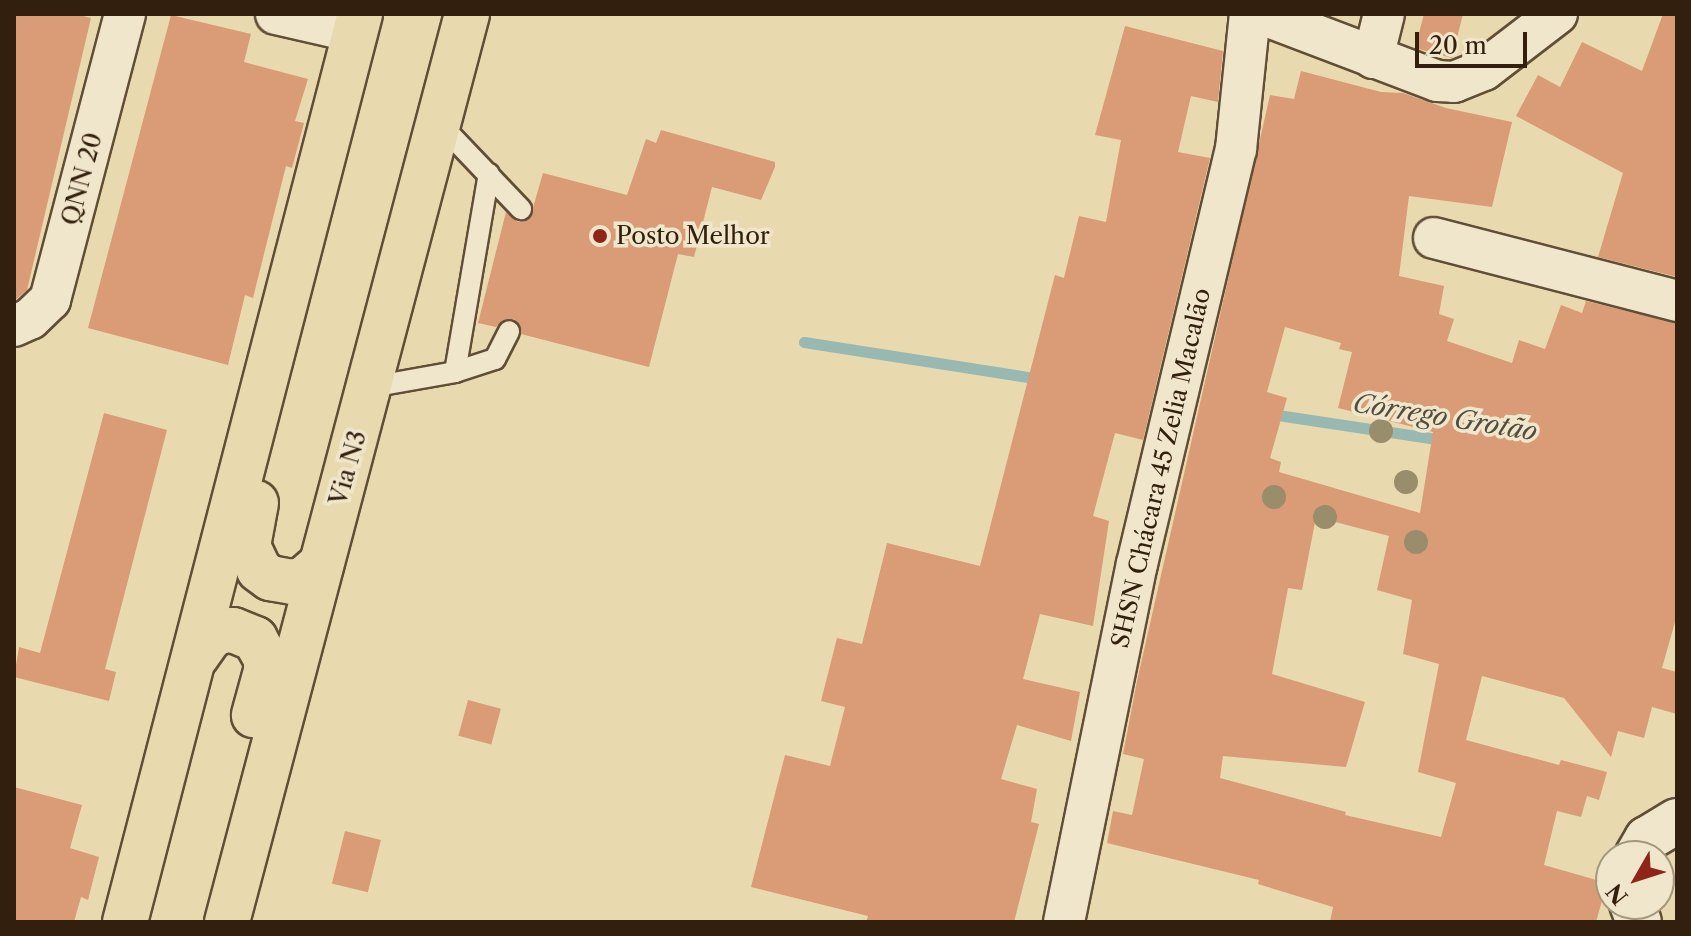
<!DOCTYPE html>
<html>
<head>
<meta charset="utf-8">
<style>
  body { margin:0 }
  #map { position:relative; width:1691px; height:936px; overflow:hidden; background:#e8d9af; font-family:"Libre Caslon Text",serif }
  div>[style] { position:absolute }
  .stream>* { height:11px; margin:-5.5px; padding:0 5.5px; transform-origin:5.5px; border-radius:5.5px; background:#98b9b1 }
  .building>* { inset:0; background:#d99c76; transform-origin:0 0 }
  .roads { filter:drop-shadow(2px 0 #604e36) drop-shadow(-2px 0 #604e36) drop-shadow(0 2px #604e36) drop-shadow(0 -2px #604e36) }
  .service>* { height:20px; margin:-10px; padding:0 10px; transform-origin:10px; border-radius:10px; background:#f0e6cb }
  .minor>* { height:40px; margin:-20px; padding:0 20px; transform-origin:20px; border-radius:20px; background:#f0e6cb }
  .tertiary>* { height:44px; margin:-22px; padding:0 22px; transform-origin:22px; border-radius:22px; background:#f0e6cb }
  .primary>* { height:44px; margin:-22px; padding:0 22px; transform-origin:22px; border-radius:22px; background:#e8d9af }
  .trees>* { width:24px; height:24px; margin:-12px; border-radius:50%; background:#998d6c }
  .dots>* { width:22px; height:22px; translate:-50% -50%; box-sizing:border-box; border:4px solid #f0e6cb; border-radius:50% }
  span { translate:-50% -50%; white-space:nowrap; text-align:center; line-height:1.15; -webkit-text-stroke:7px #f0e6cb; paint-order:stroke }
  .street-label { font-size:24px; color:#331f0e }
  .poi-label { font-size:24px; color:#331f0e }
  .left { translate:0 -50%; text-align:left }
  .water-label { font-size:26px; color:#514d3f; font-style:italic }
  .frame { position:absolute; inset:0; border:16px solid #331f0e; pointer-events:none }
  .north { position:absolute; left:1595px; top:840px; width:80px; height:80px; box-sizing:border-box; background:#f0e6cb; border:2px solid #a4967f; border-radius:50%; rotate:231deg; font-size:22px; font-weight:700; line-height:32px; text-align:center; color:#331f0e }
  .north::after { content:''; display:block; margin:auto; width:28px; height:36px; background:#8f2418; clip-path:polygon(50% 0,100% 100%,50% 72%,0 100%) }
  .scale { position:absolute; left:1415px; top:32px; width:112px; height:36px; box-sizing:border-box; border:4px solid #331f0e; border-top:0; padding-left:10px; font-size:24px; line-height:28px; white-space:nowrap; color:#331f0e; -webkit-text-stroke:6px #f0e6cb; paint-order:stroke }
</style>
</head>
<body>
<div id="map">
  <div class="stream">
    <i style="left:804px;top:342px;width:240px;rotate:8.9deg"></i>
    <i style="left:1271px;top:414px;width:174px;rotate:8.6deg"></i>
  </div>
  <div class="building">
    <i style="clip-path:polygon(14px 14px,75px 14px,91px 18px,27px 290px,14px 301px)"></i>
    <i style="clip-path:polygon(1424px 14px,1463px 14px,1452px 58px,1415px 48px)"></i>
    <i style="clip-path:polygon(1663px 14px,1677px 14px,1677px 277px,1598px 257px,1623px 173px,1516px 116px,1538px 75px,1560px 87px,1582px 42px,1642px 71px)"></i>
    <i style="clip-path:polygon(171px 15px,251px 34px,244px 62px,308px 79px,295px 121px,304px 123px,292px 168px,286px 166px,253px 298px,245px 295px,228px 365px,88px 328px)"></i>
    <i style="clip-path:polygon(1125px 26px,1223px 51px,1218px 102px,1191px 96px,1178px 152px,1210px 158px,1143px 440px,1115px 433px,1093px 516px,1109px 521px,1093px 626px,1040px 614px,1023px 679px,1080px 692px,1071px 741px,1017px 725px,1001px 779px,1037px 789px,1031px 822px,1039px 824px,1014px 922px,866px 922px,868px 916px,751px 887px,785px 755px,830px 766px,845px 707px,821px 701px,837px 638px,862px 644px,887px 543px,980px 566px,1055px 275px,1064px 278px,1079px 216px,1106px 222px,1121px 140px,1095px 135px)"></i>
    <i style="clip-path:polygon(evenodd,1301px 71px,1381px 92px,1403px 93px,1446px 108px,1512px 122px,1492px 207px,1409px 196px,1399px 276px,1444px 286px,1439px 314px,1454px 319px,1447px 341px,1512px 363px,1519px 340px,1545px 349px,1561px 305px,1582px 313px,1586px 301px,1677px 323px,1677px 615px,1662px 668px,1677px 672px,1677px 714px,1652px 707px,1644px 738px,1618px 731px,1611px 757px,1564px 698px,1482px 676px,1466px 740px,1559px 765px,1561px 760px,1607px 772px,1599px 800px,1587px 796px,1581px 817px,1557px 811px,1544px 865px,1607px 883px,1596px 922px,1330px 922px,1333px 907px,1258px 884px,1259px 880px,1107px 843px,1113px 811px,1132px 815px,1144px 759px,1123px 754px,1137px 681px,1270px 95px,1294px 99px,1301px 71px,1285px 327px,1341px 343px,1339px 349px,1352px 352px,1338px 408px,1433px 432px,1420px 513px,1279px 472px,1281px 462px,1270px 458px,1287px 398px,1267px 392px,1285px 327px,1301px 71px,1316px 517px,1389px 536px,1377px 590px,1412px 600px,1403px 654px,1439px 664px,1418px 772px,1456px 783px,1441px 837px,1345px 815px,1346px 812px,1220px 778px,1223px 756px,1346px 767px,1365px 702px,1272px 674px,1288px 588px,1302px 590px,1316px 517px)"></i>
    <i style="clip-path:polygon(661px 130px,775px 162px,775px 167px,761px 200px,712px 187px,694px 257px,678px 254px,649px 367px,521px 334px,520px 325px,514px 319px,503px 320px,496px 327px,478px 323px,506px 212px,518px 222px,530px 218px,543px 173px,627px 195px,646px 139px,656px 143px)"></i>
    <i style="clip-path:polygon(104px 413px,167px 430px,105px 669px,116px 672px,109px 701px,14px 677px,19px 647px,40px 653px)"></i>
    <i style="left:468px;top:700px;width:34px;height:37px;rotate:15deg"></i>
    <i style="clip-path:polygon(14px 787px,82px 805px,70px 848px,99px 857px,88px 900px,81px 897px,74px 922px,14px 922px)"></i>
    <i style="left:345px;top:831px;width:37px;height:54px;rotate:14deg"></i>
  </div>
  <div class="roads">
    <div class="service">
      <i style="left:439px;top:123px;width:119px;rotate:46.4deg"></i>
      <i style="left:455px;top:372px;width:201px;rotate:-80.3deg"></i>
      <i style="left:371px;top:387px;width:85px;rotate:-10.1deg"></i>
      <i style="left:455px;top:372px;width:42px;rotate:-18deg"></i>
      <i style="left:495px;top:359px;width:31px;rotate:-63deg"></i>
    </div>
    <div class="minor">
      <i style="left:276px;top:14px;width:81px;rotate:12.8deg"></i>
      <i style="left:1261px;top:14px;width:188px;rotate:20.8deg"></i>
      <i style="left:1437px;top:81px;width:17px;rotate:3deg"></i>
      <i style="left:1454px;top:82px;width:32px;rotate:-22deg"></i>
      <i style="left:1484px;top:70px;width:92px;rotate:-37.5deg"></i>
      <i style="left:1373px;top:58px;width:45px;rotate:-76deg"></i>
      <i style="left:1434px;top:238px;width:251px;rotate:14.5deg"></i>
      <i style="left:14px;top:326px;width:17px;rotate:-24deg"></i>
      <i style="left:30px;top:319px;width:28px;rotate:-44deg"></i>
      <i style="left:50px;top:300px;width:296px;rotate:-75.3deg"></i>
      <i style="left:1064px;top:922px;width:365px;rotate:-78.5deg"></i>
      <i style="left:1137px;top:564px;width:427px;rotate:-76.6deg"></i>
      <i style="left:1236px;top:149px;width:136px;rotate:-84.1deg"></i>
    </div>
    <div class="tertiary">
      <i style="left:1637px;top:856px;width:20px;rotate:-60deg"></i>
      <i style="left:1647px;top:839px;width:35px;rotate:-31deg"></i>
      <i style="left:1632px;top:904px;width:19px;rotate:69deg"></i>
    </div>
    <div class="primary">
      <i style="left:256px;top:503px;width:44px;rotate:100.5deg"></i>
      <i style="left:248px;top:546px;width:26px;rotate:65deg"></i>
      <i style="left:259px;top:570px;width:14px;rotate:36deg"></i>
      <i style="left:270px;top:578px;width:22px;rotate:10deg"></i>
      <i style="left:292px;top:582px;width:12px;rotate:-14deg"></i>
      <i style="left:304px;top:579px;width:23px;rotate:-41deg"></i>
      <i style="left:196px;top:657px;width:24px;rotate:-55deg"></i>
      <i style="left:210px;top:637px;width:13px;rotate:-29deg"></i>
      <i style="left:221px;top:631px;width:12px;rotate:-5deg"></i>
      <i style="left:233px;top:630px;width:24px;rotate:22deg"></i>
      <i style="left:255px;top:639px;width:23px;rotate:61deg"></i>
      <i style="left:266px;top:659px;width:12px;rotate:90deg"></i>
      <i style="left:266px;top:671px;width:46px;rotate:105.3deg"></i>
      <i style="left:125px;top:922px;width:938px;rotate:-75.49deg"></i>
      <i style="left:227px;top:922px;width:939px;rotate:-75.19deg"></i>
    </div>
  </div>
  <div class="trees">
    <i style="left:1381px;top:431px"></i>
    <i style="left:1406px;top:482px"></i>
    <i style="left:1274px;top:497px"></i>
    <i style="left:1325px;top:517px"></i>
    <i style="left:1416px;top:542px"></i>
  </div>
  <div class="dots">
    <i style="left:600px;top:236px;background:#8f2418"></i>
  </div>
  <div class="street-label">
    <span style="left:82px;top:179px;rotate:-75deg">QNN 20</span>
    <span style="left:348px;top:468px;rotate:-74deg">Via N3</span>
    <span style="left:1161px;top:468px;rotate:-77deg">SHSN Chácara 45 Zelia Macalão</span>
  </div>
  <div class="poi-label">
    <span class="left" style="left:616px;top:236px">Posto Melhor</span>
  </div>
  <div class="water-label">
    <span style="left:1445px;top:418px;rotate:9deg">Córrego Grotão</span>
  </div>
  <div class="frame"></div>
  <div class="north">N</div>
  <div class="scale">20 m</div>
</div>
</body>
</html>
